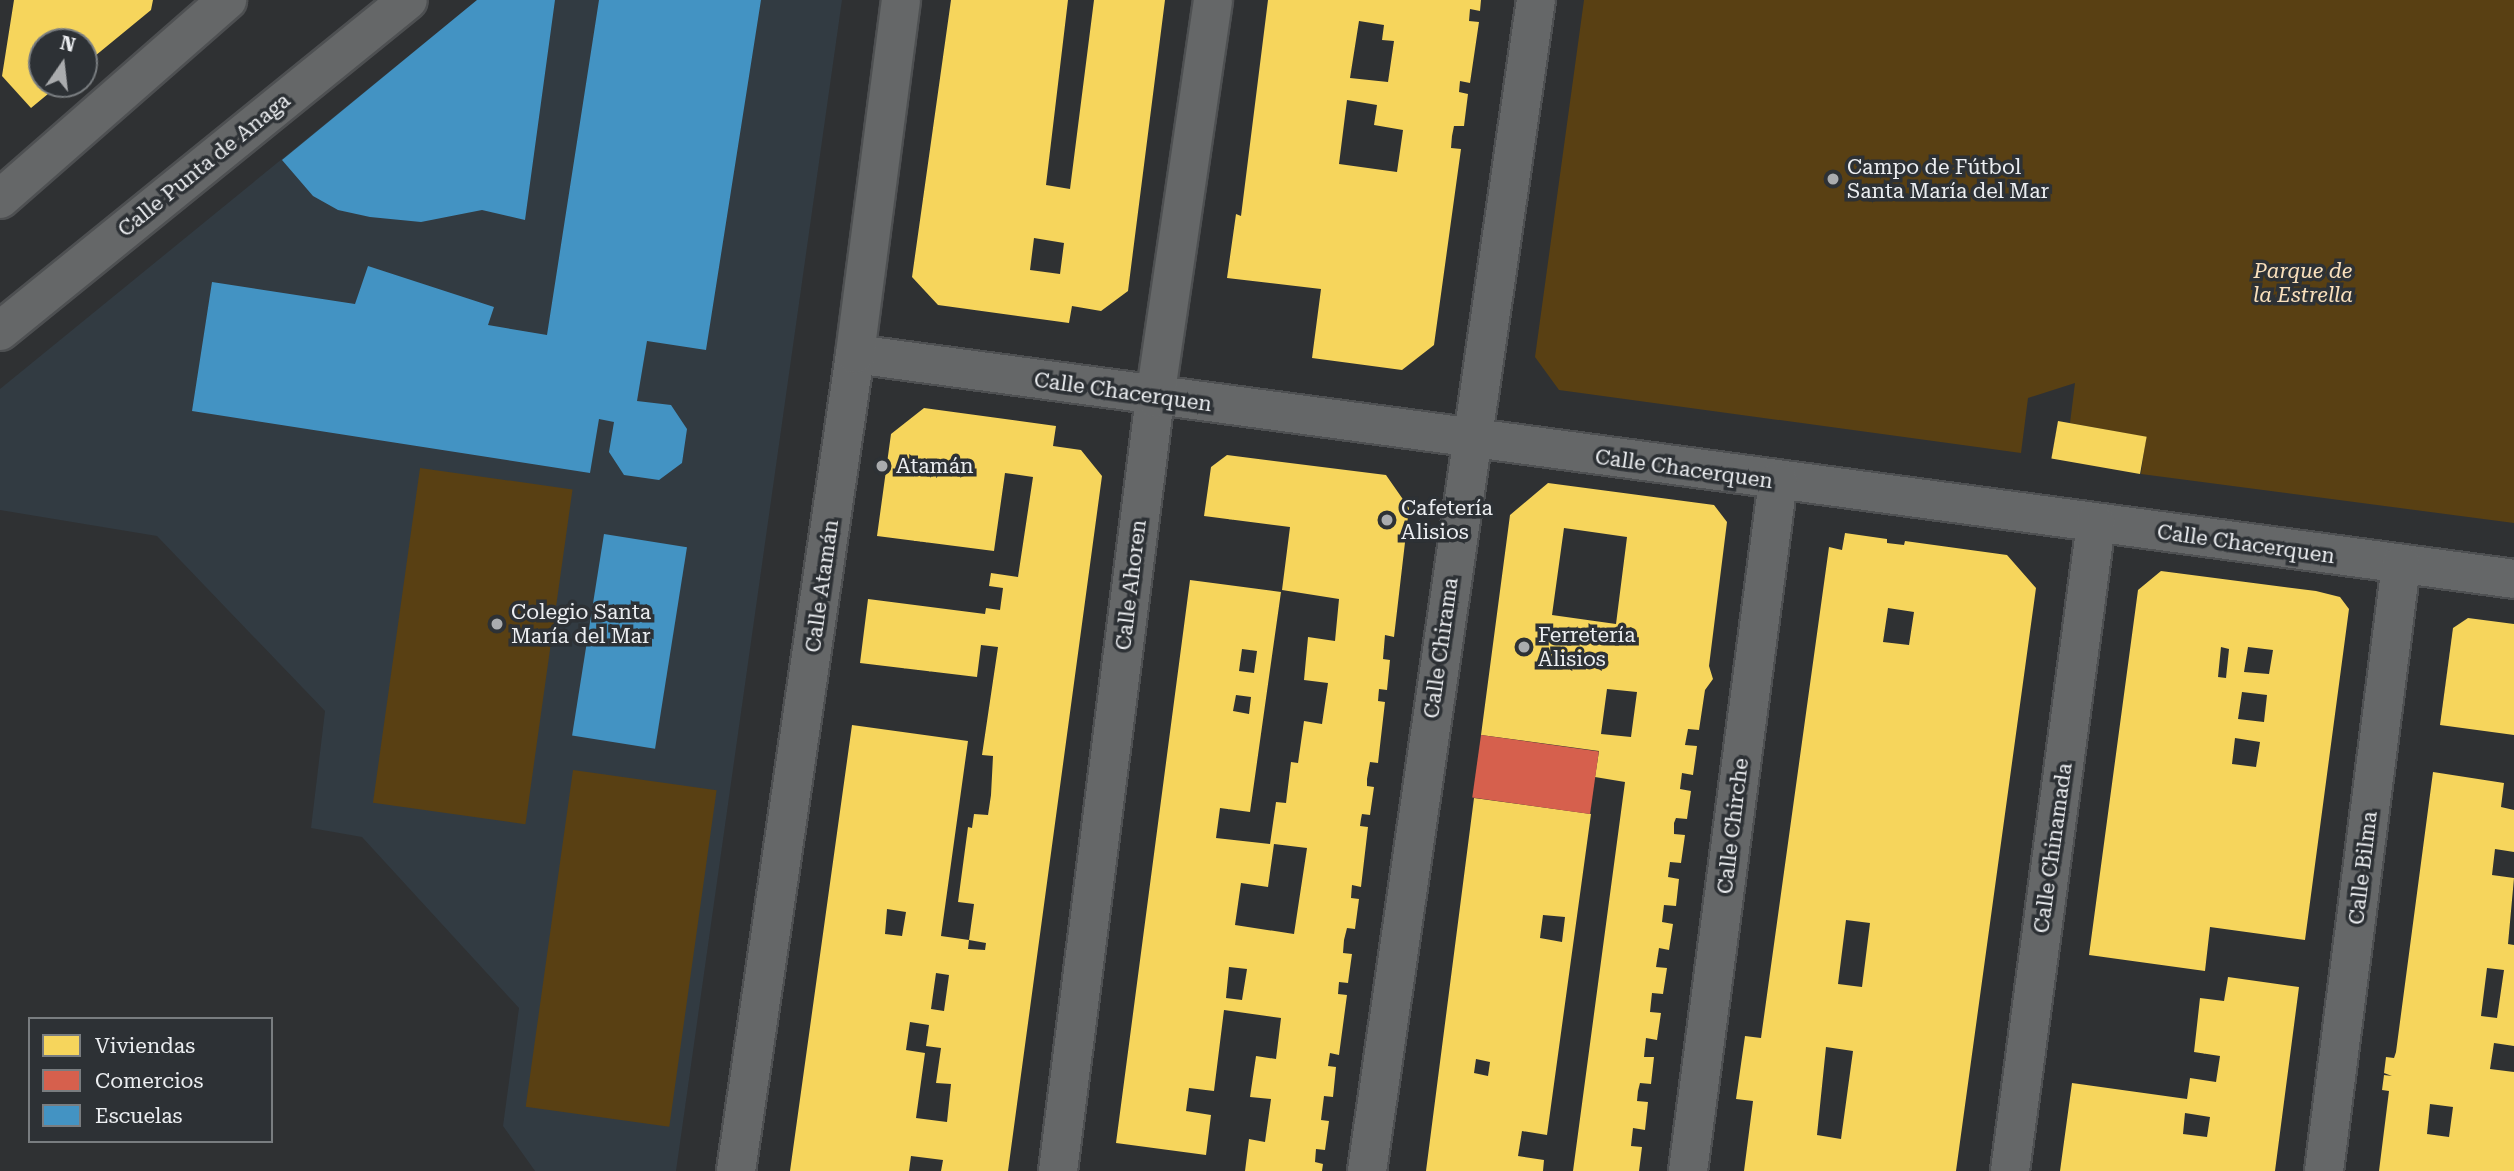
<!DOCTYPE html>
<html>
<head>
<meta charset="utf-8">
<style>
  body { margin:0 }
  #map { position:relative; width:2514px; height:1171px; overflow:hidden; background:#2f3133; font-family:"Roboto Serif",serif }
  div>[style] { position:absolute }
  .built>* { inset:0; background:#323b42 }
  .green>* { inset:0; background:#594013; transform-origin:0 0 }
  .homes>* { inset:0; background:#f6d55c; transform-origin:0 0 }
  .shops>* { inset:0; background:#d6604d; transform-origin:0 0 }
  .schools>* { inset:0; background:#4393c3; transform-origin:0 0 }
  .roads { filter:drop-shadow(2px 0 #4e5052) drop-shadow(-2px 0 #4e5052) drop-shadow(0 2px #4e5052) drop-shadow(0 -2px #4e5052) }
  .street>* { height:38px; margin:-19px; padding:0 19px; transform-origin:19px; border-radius:19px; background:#656768 }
  .dots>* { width:19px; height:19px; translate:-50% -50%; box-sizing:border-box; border:4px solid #2d3135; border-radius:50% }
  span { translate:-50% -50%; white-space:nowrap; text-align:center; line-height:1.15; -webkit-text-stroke:7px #2d3135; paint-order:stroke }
  .street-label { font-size:21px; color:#eceef1 }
  .poi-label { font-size:21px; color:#eceef1 }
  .left { translate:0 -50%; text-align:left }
  .park-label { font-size:21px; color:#fae0bc; font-style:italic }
  .legend { position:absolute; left:28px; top:1017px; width:245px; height:126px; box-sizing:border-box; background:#2d3135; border:2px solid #797d80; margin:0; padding:9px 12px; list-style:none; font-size:21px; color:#eceef1 }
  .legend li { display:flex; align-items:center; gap:14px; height:35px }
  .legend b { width:35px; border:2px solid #797d80 }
  .north { position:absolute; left:28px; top:28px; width:70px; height:70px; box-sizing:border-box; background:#2d3135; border:2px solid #797d80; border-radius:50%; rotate:14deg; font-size:19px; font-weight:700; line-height:28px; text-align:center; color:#eceef1 }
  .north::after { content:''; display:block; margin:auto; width:24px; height:32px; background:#aaacae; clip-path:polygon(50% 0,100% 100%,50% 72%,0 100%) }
</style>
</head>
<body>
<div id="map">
  <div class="built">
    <i style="clip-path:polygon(477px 0,842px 0,676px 1171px,535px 1171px,503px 1126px,519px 1008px,362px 837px,311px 828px,325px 711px,157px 536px,0 510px,0 389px)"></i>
  </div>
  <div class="green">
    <i style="clip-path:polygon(1584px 0,2514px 0,2514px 523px,2141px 474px,2146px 437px,2070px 423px,2075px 383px,2028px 398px,2021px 453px,1559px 390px,1535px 357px)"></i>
    <i style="left:420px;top:468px;width:154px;height:338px;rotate:8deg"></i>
    <i style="left:573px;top:770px;width:145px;height:340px;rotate:8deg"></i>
  </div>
  <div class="homes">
    <i style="clip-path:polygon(14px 0,153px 0,151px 10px,84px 65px,84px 42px,42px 42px,42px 84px,60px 84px,31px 108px,2px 76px)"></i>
    <i style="clip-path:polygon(evenodd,951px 0,1068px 0,1046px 185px,1070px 189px,1094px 0,1165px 0,1128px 291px,1101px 311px,1072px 306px,1069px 323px,938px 305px,912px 277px,951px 0,1034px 238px,1064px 243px,1060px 274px,1030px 270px,1034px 238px)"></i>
    <i style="clip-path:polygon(evenodd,1268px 0,1481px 0,1480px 11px,1470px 9px,1469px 21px,1479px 22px,1470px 83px,1460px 81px,1459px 92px,1468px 94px,1464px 126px,1454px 126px,1452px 136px,1451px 148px,1461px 149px,1434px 345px,1402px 370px,1312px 358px,1321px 289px,1227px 278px,1236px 214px,1241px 216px,1268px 0,1359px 21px,1384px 25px,1382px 40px,1394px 41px,1388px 82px,1350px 78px,1359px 21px,1268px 0,1347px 100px,1377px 105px,1374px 125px,1403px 130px,1397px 172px,1339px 164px,1347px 100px)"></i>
    <i style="clip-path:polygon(evenodd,924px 408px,1056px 426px,1053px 446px,1081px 450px,1102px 476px,1008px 1171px,941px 1171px,943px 1160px,911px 1156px,909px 1171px,790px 1171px,852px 725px,968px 741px,941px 936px,969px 940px,968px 949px,985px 950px,986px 943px,969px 940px,974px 904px,958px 902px,968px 827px,972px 828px,974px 814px,988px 815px,991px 795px,993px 756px,982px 755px,998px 647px,981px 645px,977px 677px,860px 663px,868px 599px,985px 614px,986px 608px,1000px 610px,1003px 588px,989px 586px,991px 573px,1018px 577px,1033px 477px,1005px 473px,994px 551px,877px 536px,891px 434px,924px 408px,887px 909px,906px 912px,902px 936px,885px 934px,887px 909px,924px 408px,936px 973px,949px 975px,944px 1011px,931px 1009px,936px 973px,924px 408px,910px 1022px,929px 1025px,926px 1046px,941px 1048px,936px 1083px,951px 1084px,947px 1122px,916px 1118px,925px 1053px,906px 1050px,910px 1022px)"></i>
    <i style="left:2058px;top:421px;width:90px;height:38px;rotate:10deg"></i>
    <i style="clip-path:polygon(evenodd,1227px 455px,1386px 475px,1409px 508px,1394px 637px,1385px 635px,1383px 659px,1390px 660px,1387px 690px,1379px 689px,1378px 701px,1385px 702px,1378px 763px,1370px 762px,1367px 779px,1367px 786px,1374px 787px,1370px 815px,1362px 814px,1361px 819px,1360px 826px,1368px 827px,1361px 887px,1352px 885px,1351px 898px,1359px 899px,1355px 929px,1347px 928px,1344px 940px,1343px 953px,1352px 954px,1348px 983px,1339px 982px,1338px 994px,1347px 995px,1339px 1055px,1330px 1053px,1328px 1066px,1336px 1067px,1333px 1097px,1324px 1096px,1321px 1120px,1329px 1121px,1325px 1150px,1316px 1149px,1315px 1162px,1323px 1164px,1322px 1171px,1245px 1171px,1249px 1139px,1265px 1142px,1271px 1099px,1250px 1097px,1256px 1056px,1276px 1059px,1281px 1018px,1224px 1010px,1214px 1091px,1189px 1088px,1186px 1111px,1211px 1115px,1206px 1155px,1116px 1143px,1190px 580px,1281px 592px,1250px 812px,1220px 808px,1216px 838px,1270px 844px,1276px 802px,1286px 803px,1291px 762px,1298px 763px,1304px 721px,1322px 724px,1328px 683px,1304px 680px,1308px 637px,1335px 641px,1339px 599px,1282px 590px,1290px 527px,1204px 516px,1211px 467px,1227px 455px,1242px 649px,1257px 651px,1254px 673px,1239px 671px,1242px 649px,1227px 455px,1236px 695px,1251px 697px,1249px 714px,1233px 711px,1236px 695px,1227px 455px,1274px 844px,1307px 848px,1294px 934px,1235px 925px,1241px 883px,1268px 887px,1274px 844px,1227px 455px,1229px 967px,1247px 969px,1242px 1000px,1226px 998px,1229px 967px)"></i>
    <i style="clip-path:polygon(evenodd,1548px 483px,1714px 505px,1727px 522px,1709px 666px,1713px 679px,1705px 690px,1699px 730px,1688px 729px,1685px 745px,1697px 746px,1693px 775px,1682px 773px,1680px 789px,1691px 791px,1687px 819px,1676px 818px,1674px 823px,1674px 834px,1685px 835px,1681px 863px,1670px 862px,1668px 877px,1679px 879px,1676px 906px,1664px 905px,1662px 922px,1673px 924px,1669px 950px,1659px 948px,1656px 967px,1667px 968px,1663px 994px,1652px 993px,1650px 1012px,1661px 1013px,1657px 1040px,1646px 1038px,1644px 1057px,1654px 1057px,1651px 1084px,1640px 1083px,1638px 1091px,1637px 1101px,1648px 1102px,1645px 1130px,1633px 1128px,1631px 1146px,1642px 1147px,1639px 1171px,1573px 1171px,1625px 782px,1595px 777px,1599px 751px,1481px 735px,1510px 515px,1548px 483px,1564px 528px,1627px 537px,1616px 624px,1552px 615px,1564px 528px,1548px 483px,1607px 689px,1637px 692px,1631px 737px,1601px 734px,1607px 689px)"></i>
    <i style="clip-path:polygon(evenodd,1845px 533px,1887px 539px,1887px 543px,1904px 545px,1905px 541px,2007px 555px,2036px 588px,1956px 1171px,1744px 1171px,1753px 1101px,1736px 1099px,1745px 1036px,1761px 1038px,1829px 547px,1842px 550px,1845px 533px,1888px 608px,1914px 612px,1909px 645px,1883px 642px,1888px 608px,1845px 533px,1846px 920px,1870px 923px,1862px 987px,1838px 984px,1846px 920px,1845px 533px,1826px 1047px,1853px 1051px,1841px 1139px,1817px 1135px,1826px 1047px)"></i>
    <i style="clip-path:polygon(evenodd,2161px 571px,2316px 591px,2340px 597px,2349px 609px,2305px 940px,2210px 927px,2205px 971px,2089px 955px,2138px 590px,2161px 571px,2221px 647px,2229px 649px,2226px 678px,2218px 677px,2221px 647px,2161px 571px,2248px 647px,2273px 650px,2269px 674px,2244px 672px,2248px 647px,2161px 571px,2242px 692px,2267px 695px,2264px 722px,2238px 719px,2242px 692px,2161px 571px,2235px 738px,2260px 742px,2256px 767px,2232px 764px,2235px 738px)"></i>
    <i style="clip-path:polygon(2468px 618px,2514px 624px,2514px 735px,2440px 725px,2453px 628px)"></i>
    <i style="clip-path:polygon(evenodd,2433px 772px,2504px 783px,2501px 807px,2514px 810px,2514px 852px,2495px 849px,2492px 875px,2514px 878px,2508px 944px,2514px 945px,2514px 1046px,2494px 1043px,2490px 1069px,2514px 1072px,2514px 1171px,2379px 1171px,2389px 1091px,2382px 1090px,2384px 1075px,2392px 1076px,2384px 1073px,2386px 1057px,2394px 1058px,2396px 1052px,2433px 772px,2487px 968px,2504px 970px,2497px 1018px,2481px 1016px,2487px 968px,2433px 772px,2430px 1104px,2453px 1107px,2449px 1137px,2427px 1134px,2430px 1104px)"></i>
    <i style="clip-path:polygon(evenodd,1474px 798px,1591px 814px,1547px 1135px,1522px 1131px,1518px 1156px,1544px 1160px,1543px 1171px,1426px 1171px,1474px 798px,1543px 915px,1565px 917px,1562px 942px,1540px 938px,1543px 915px,1474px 798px,1476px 1059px,1490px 1062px,1488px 1076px,1474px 1073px,1476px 1059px)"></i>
    <i style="clip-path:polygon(evenodd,2228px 977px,2299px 987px,2275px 1171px,2060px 1171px,2072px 1083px,2187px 1099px,2190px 1078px,2216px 1082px,2220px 1056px,2194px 1052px,2200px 998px,2224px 1001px,2228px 977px,2185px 1113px,2210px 1117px,2207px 1137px,2183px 1134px,2185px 1113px)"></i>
  </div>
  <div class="shops">
    <i style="left:1481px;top:735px;width:119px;height:63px;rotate:8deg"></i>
  </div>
  <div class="schools">
    <i style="clip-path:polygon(477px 0,555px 0,525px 220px,482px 210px,421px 222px,370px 217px,338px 210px,313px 196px,282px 160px)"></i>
    <i style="clip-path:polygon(599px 0,761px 0,706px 350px,647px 341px,637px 401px,671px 405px,687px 429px,682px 463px,659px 480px,624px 475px,609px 452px,614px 422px,599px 419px,590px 473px,192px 411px,212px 282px,355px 304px,368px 266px,494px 307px,488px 325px,547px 335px)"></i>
    <i style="left:604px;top:534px;width:84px;height:204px;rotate:9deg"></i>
  </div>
  <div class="roads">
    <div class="street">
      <i style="left:0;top:199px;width:302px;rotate:-41.2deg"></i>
      <i style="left:0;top:331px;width:525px;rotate:-39.05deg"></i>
      <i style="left:855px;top:354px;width:1674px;rotate:7.72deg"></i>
      <i style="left:736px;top:1171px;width:826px;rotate:-81.71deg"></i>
      <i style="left:855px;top:354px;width:357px;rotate:-82.6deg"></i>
      <i style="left:1058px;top:1171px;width:779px;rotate:-82.85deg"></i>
      <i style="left:1155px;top:398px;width:402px;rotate:-81.7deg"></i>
      <i style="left:1367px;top:1171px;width:1183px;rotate:-81.79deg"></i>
      <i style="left:1688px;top:1171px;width:696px;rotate:-82.57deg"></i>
      <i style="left:2010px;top:1171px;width:653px;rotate:-82.43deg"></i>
      <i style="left:2324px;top:1171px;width:611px;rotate:-82.76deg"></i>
    </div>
  </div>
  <div class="dots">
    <i style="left:1833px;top:179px;background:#aaacae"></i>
    <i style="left:882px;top:466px;background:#aaacae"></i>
    <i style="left:1387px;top:520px;background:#aaacae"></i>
    <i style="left:497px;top:624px;background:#aaacae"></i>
    <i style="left:1524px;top:647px;background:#aaacae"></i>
  </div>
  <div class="street-label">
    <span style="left:204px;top:165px;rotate:-39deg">Calle Punta de Anaga</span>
    <span style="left:1123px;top:392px;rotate:8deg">Calle Chacerquen</span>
    <span style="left:1684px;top:469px;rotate:8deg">Calle Chacerquen</span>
    <span style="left:2246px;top:544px;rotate:8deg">Calle Chacerquen</span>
    <span style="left:1131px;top:585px;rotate:-83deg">Calle Ahoren</span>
    <span style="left:822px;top:586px;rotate:-82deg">Calle Atamán</span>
    <span style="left:1441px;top:648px;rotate:-82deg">Calle Chirama</span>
    <span style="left:1733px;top:826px;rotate:-83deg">Calle Chirche</span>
    <span style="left:2053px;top:848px;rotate:-82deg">Calle Chinamada</span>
    <span style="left:2363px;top:868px;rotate:-83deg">Calle Bilma</span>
  </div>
  <div class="poi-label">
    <span class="left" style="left:1847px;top:179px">Campo de Fútbol<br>Santa María del Mar</span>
    <span class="left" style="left:896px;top:466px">Atamán</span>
    <span class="left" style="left:1401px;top:520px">Cafetería<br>Alisios</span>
    <span class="left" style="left:511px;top:624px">Colegio Santa<br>María del Mar</span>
    <span class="left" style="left:1538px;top:647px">Ferretería<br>Alisios</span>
  </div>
  <div class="park-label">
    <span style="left:2303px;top:283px">Parque de<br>la Estrella</span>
  </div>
  <ul class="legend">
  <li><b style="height:19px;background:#f6d55c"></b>Viviendas</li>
  <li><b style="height:19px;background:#d6604d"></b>Comercios</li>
  <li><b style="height:19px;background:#4393c3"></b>Escuelas</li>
  </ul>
  <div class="north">N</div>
</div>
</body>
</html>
